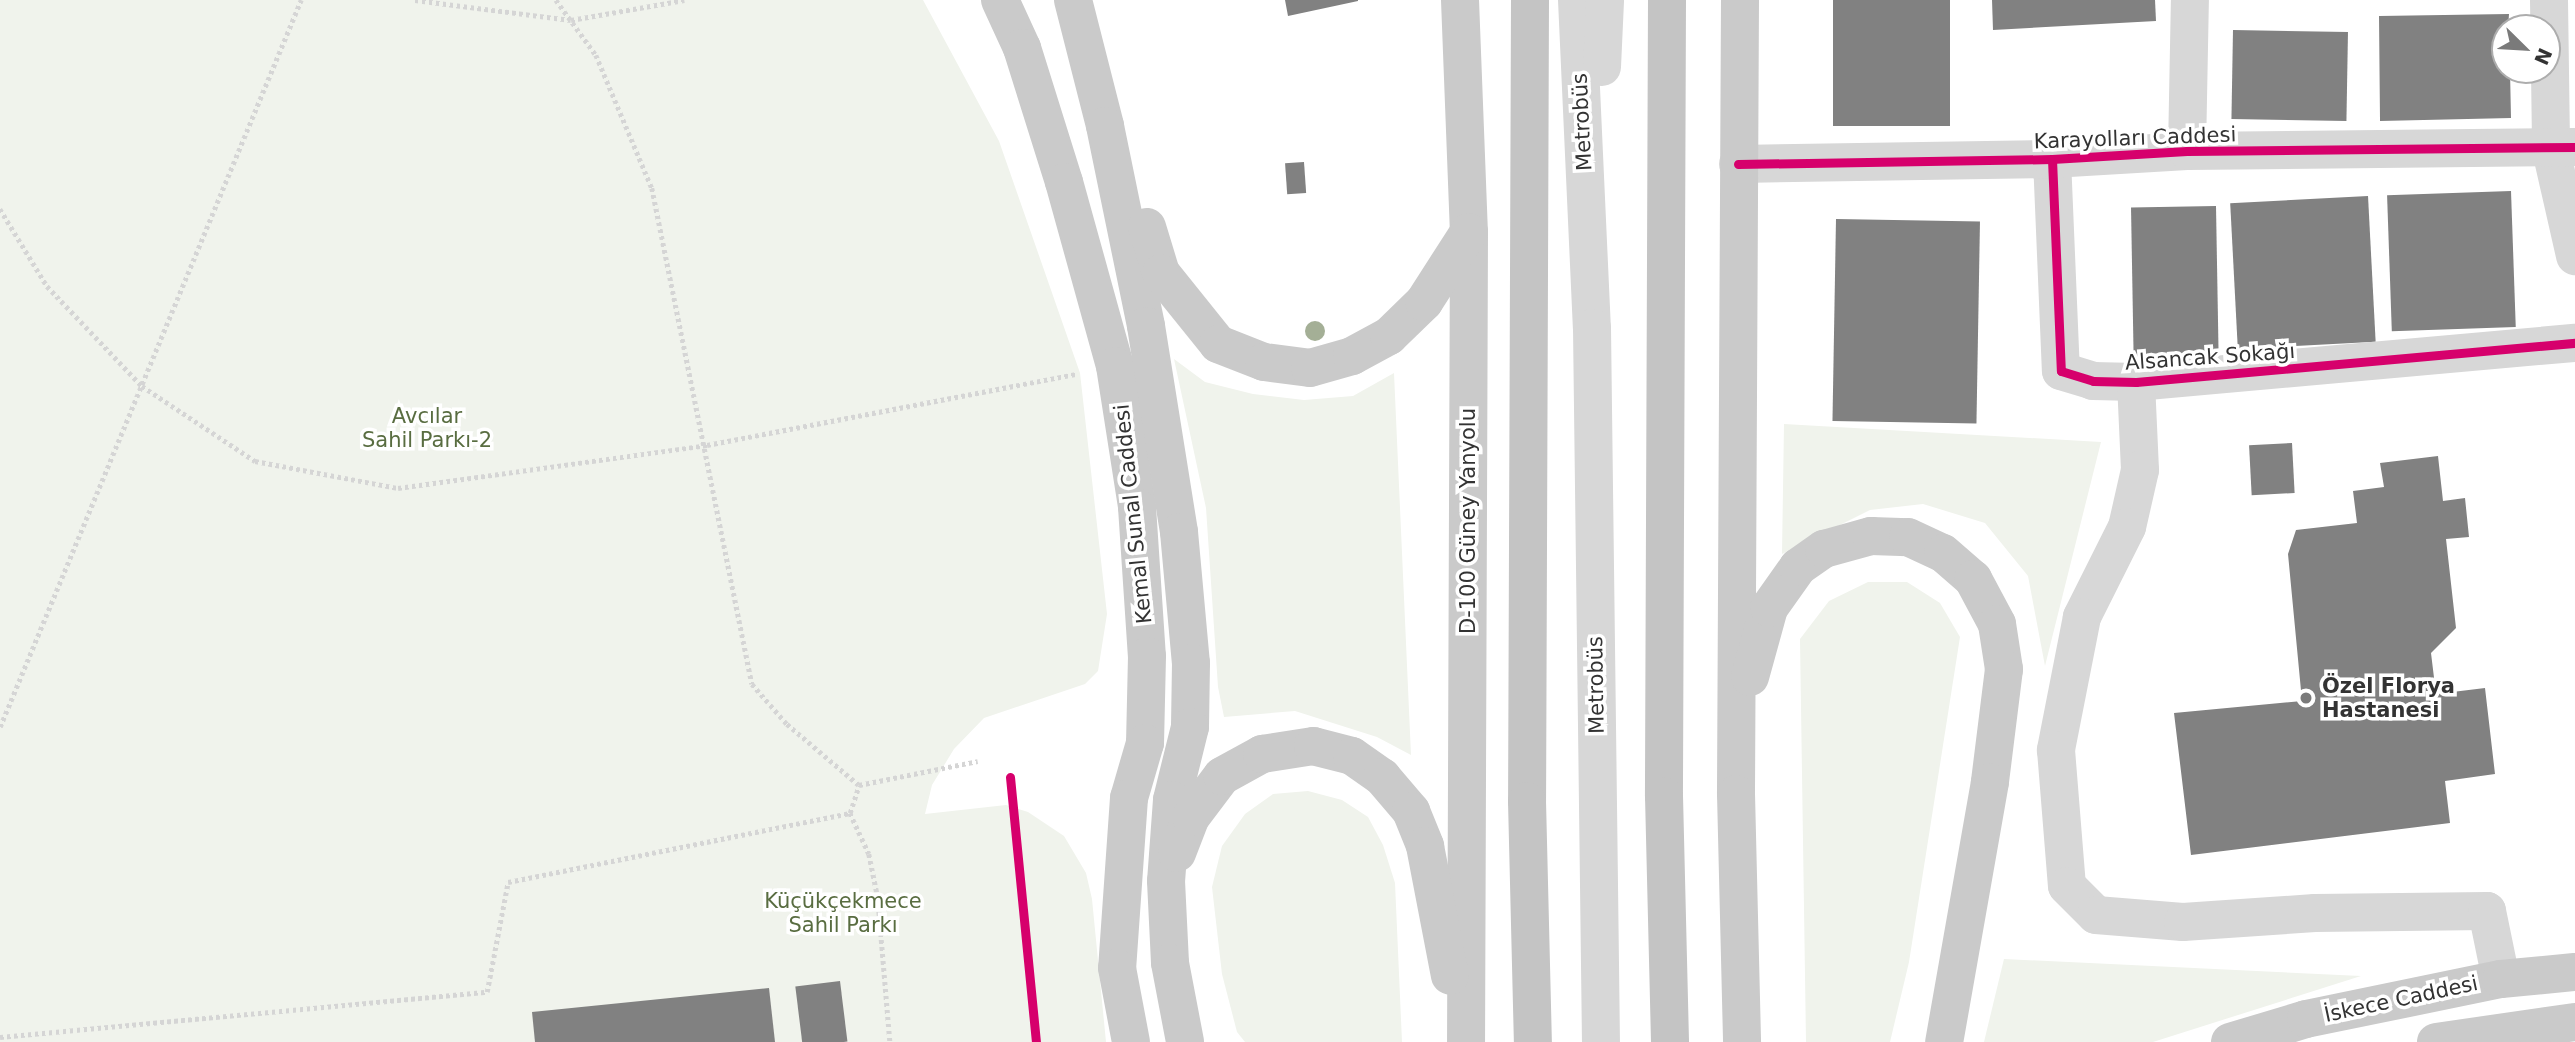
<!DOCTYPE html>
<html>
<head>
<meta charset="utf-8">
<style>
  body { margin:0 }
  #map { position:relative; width:2575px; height:1042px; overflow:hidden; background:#fff; font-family:"DejaVu Sans",sans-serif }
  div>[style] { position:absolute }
  .green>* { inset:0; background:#f0f3ec }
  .building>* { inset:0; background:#818181; transform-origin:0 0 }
  .path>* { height:4.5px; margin-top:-2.25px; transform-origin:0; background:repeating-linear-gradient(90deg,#d5d5d5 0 3.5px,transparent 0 7px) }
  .minor>* { height:38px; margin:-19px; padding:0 19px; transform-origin:19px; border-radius:19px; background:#d7d7d7 }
  .major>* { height:38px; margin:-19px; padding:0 19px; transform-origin:19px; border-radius:19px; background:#cacaca }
  .highway>* { height:38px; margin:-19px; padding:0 19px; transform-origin:19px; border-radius:19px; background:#c4c4c4 }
  .cycleway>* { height:9px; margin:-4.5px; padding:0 4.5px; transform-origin:4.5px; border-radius:4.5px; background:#d6006c }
  .trees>* { width:20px; height:20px; margin:-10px; border-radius:50%; background:#a4af96 }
  .dots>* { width:19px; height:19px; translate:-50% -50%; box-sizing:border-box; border:4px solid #fff; border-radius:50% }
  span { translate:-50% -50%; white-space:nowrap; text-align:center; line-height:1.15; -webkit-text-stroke:7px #fff; paint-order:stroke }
  .street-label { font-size:21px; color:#333 }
  .park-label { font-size:21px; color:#596d41 }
  .poi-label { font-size:21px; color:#333; font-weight:700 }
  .left { translate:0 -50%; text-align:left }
  .north { position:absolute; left:2491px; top:14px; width:70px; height:70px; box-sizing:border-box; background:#fff; border:2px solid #adadad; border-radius:50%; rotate:114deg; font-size:19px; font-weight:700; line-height:28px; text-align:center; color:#333 }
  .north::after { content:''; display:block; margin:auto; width:24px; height:32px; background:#7a7a7a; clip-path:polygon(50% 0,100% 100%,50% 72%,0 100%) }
</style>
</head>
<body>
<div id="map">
  <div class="green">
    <i style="clip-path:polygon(0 0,923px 0,999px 141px,1080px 373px,1107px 614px,1098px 671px,1085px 684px,984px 718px,954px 749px,932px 785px,925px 814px,1006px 805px,1028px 812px,1064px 836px,1086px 873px,1092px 899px,1106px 1042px,0 1042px)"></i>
    <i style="clip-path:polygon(1174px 359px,1205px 382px,1253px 394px,1304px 400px,1353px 396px,1394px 373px,1411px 755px,1377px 737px,1295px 711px,1224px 717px,1218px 687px,1206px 508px)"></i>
    <i style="clip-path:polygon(1784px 424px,2101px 442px,2045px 666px,2028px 576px,1985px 523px,1923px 504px,1870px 510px,1782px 554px)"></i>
    <i style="clip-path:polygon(1868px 582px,1907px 582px,1940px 603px,1960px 637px,1909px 962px,1890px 1042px,1806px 1042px,1800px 639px,1829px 601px)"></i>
    <i style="clip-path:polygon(1308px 791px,1342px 800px,1368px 817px,1383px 845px,1395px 883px,1402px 1042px,1245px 1042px,1237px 1032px,1222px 974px,1212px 887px,1222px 846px,1245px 814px,1273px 794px)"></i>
    <i style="clip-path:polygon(2004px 959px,2361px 976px,2153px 1042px,1984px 1042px)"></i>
  </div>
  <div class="building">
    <i style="clip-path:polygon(1285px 0,1358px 0,1358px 1px,1288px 16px)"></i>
    <i style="left:1833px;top:0;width:117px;height:126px"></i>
    <i style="clip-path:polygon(1992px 0,2155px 0,2156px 21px,1993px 30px)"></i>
    <i style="clip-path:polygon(2509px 14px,2505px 70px,2510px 70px,2511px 118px,2380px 121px,2379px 16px)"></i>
    <i style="left:2233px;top:30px;width:115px;height:89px;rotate:1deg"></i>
    <i style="left:1304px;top:162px;width:31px;height:19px;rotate:86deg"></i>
    <i style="left:2511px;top:191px;width:136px;height:124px;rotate:88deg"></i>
    <i style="left:2368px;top:196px;width:146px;height:138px;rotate:87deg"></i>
    <i style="left:2216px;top:206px;width:154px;height:85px;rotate:89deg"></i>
    <i style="left:1836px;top:219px;width:144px;height:202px;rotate:1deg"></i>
    <i style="left:2292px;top:443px;width:50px;height:43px;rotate:87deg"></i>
    <i style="clip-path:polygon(2438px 456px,2443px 501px,2465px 498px,2469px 537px,2446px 539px,2456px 628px,2431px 653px,2436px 694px,2485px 688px,2495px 774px,2445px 781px,2450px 823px,2191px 855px,2174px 713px,2302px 701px,2288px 554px,2296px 530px,2357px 523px,2353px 491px,2384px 487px,2380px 463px)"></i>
    <i style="left:840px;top:981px;width:61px;height:45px;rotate:83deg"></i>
    <i style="clip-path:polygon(769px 988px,775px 1042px,535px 1042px,532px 1012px)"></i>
  </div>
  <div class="path">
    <i style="left:415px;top:0;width:157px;rotate:7.3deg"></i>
    <i style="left:571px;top:20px;width:115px;rotate:-10deg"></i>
    <i style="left:556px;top:0;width:68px;rotate:54deg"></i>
    <i style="left:596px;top:55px;width:144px;rotate:67.2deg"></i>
    <i style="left:652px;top:188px;width:506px;rotate:78.6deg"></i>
    <i style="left:752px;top:684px;width:53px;rotate:48.8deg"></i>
    <i style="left:787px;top:724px;width:94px;rotate:40.3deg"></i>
    <i style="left:0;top:209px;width:90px;rotate:58.6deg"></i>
    <i style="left:47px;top:286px;width:138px;rotate:46.5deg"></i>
    <i style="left:142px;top:386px;width:136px;rotate:33.6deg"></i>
    <i style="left:255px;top:461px;width:146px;rotate:10.7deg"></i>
    <i style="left:398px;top:488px;width:312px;rotate:-7.9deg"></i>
    <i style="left:707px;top:445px;width:375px;rotate:-10.9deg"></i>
    <i style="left:0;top:727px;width:787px;rotate:-67.51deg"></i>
    <i style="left:859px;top:785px;width:121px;rotate:-11.4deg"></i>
    <i style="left:850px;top:813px;width:45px;rotate:65.1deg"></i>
    <i style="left:869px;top:854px;width:45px;rotate:78.4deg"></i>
    <i style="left:878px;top:898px;width:144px;rotate:85.2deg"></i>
    <i style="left:0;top:1037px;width:489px;rotate:-5.3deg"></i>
    <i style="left:487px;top:992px;width:112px;rotate:-79.2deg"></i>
    <i style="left:508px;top:882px;width:349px;rotate:-11.4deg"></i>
    <i style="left:850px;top:813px;width:29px;rotate:-72deg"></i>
  </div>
  <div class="minor">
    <i style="left:1577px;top:0;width:328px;rotate:87.4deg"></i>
    <i style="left:1592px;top:328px;width:714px;rotate:89.28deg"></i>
    <i style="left:2549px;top:0;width:150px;rotate:89.2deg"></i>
    <i style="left:2551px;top:150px;width:109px;rotate:77.2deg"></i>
    <i style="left:1602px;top:67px;width:67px;rotate:-87.4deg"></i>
    <i style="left:2187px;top:151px;width:151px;rotate:-88.9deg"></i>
    <i style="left:2052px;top:159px;width:212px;rotate:87.6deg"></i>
    <i style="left:2061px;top:371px;width:34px;rotate:17deg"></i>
    <i style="left:2093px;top:381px;width:43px;rotate:1.3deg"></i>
    <i style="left:2136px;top:382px;width:441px;rotate:-5.1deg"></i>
    <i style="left:1738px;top:164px;width:314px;rotate:-0.9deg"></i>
    <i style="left:2052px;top:159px;width:135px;rotate:-3.4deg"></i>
    <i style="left:2187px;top:151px;width:388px;rotate:-0.6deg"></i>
    <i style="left:2136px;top:382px;width:88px;rotate:87.4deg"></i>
    <i style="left:2140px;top:470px;width:58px;rotate:102.8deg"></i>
    <i style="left:2127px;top:527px;width:101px;rotate:116.6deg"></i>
    <i style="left:2082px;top:617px;width:136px;rotate:101.1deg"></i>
    <i style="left:2056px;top:750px;width:136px;rotate:85.4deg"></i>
    <i style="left:2067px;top:886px;width:41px;rotate:45deg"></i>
    <i style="left:2096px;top:915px;width:87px;rotate:4.6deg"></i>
    <i style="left:2183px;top:922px;width:132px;rotate:-3.9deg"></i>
    <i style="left:2315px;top:913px;width:172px;rotate:-0.7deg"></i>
    <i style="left:2487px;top:911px;width:69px;rotate:78.4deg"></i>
  </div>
  <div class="major">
    <i style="left:1000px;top:0;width:53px;rotate:65.4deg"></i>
    <i style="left:1022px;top:48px;width:140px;rotate:72.6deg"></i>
    <i style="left:1064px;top:182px;width:191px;rotate:74.5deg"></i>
    <i style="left:1115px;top:366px;width:143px;rotate:81.1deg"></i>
    <i style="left:1137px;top:507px;width:149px;rotate:86.2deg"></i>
    <i style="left:1147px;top:656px;width:87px;rotate:91.3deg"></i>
    <i style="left:1145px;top:743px;width:57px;rotate:106.2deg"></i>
    <i style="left:1129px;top:798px;width:170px;rotate:94deg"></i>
    <i style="left:1117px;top:968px;width:75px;rotate:79.3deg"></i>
    <i style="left:1073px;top:0;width:130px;rotate:75.7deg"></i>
    <i style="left:1105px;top:126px;width:204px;rotate:78.4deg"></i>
    <i style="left:1146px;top:326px;width:209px;rotate:80.9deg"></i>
    <i style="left:1179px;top:532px;width:132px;rotate:84.8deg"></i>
    <i style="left:1191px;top:663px;width:64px;rotate:90.9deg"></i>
    <i style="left:1190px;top:727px;width:75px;rotate:103.9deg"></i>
    <i style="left:1172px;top:800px;width:81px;rotate:94.2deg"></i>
    <i style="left:1166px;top:881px;width:82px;rotate:87.2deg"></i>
    <i style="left:1170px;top:963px;width:80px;rotate:79.2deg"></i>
    <i style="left:1460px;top:0;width:232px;rotate:87.8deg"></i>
    <i style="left:1469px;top:232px;width:810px;rotate:90.21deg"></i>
    <i style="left:1740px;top:0;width:794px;rotate:90.29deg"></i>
    <i style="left:1736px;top:794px;width:248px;rotate:88.6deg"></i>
    <i style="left:1147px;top:227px;width:48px;rotate:73.1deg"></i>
    <i style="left:1161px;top:273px;width:91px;rotate:51.2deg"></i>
    <i style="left:1218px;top:344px;width:49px;rotate:21.4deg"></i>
    <i style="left:1264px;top:362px;width:46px;rotate:7.4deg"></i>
    <i style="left:1310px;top:368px;width:44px;rotate:-15.9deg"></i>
    <i style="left:1352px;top:356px;width:42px;rotate:-28.4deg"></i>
    <i style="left:1389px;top:336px;width:49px;rotate:-44.2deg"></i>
    <i style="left:1424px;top:302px;width:83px;rotate:-57.3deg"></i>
    <i style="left:1750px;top:677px;width:72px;rotate:-74.6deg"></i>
    <i style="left:1769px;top:608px;width:50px;rotate:-54.7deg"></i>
    <i style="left:1798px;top:567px;width:32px;rotate:-35deg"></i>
    <i style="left:1824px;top:549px;width:49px;rotate:-15.5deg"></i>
    <i style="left:1871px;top:536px;width:37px;rotate:2deg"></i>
    <i style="left:1908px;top:537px;width:38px;rotate:25deg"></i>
    <i style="left:1943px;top:553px;width:40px;rotate:41deg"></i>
    <i style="left:1973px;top:579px;width:51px;rotate:61.9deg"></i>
    <i style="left:1997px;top:624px;width:46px;rotate:81.2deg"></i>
    <i style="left:2004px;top:669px;width:114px;rotate:97.1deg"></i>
    <i style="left:1990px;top:782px;width:264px;rotate:100deg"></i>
    <i style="left:1177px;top:853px;width:39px;rotate:-69deg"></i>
    <i style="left:1191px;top:817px;width:51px;rotate:-52.9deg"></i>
    <i style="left:1222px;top:776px;width:46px;rotate:-28.8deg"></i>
    <i style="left:1262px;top:754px;width:52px;rotate:-8.9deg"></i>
    <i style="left:1313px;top:746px;width:40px;rotate:14.4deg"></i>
    <i style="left:1352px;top:756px;width:37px;rotate:35deg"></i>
    <i style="left:1382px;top:777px;width:45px;rotate:49.5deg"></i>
    <i style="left:1411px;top:811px;width:38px;rotate:68deg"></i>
    <i style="left:1425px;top:846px;width:132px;rotate:79.1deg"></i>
    <i style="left:2230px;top:1042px;width:79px;rotate:-16.8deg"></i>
    <i style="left:2306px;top:1019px;width:199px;rotate:-11.6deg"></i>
    <i style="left:2501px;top:979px;width:74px;rotate:-5.4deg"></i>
    <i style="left:2436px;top:1042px;width:140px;rotate:-8.2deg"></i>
  </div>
  <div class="highway">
    <i style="left:1530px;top:0;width:801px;rotate:90.21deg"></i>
    <i style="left:1527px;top:801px;width:241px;rotate:88.6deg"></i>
    <i style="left:1667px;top:0;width:796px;rotate:90.22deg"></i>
    <i style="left:1664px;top:796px;width:246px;rotate:88.6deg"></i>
  </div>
  <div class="cycleway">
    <i style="left:2052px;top:159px;width:212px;rotate:87.6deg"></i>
    <i style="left:2061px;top:371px;width:34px;rotate:17deg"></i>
    <i style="left:2093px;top:381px;width:43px;rotate:1.3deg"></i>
    <i style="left:2136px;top:382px;width:441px;rotate:-5.1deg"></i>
    <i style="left:1738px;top:164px;width:314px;rotate:-0.9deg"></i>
    <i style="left:2052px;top:159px;width:135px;rotate:-3.4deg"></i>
    <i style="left:2187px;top:151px;width:388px;rotate:-0.6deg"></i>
    <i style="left:1010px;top:777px;width:266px;rotate:84.4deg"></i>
  </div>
  <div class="trees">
    <i style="left:1315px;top:331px"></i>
  </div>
  <div class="dots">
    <i style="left:2306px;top:698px;background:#7a7a7a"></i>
  </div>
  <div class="street-label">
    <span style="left:1582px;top:122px;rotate:-93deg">Metrobüs</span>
    <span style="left:2135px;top:138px;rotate:-2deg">Karayolları Caddesi</span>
    <span style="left:2210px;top:357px;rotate:-4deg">Alsancak Sokağı</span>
    <span style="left:1133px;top:514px;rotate:-96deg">Kemal Sunal Caddesi</span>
    <span style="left:1468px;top:521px;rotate:-90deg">D-100 Güney Yanyolu</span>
    <span style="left:1596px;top:685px;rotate:-91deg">Metrobüs</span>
    <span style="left:2401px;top:999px;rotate:-12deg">İskece Caddesi</span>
  </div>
  <div class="park-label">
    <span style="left:427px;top:428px">Avcılar<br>Sahil Parkı-2</span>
    <span style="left:843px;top:913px">Küçükçekmece<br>Sahil Parkı</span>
  </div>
  <div class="poi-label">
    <span class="left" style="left:2322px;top:698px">Özel Florya<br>Hastanesi</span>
  </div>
  <div class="north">N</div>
</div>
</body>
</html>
